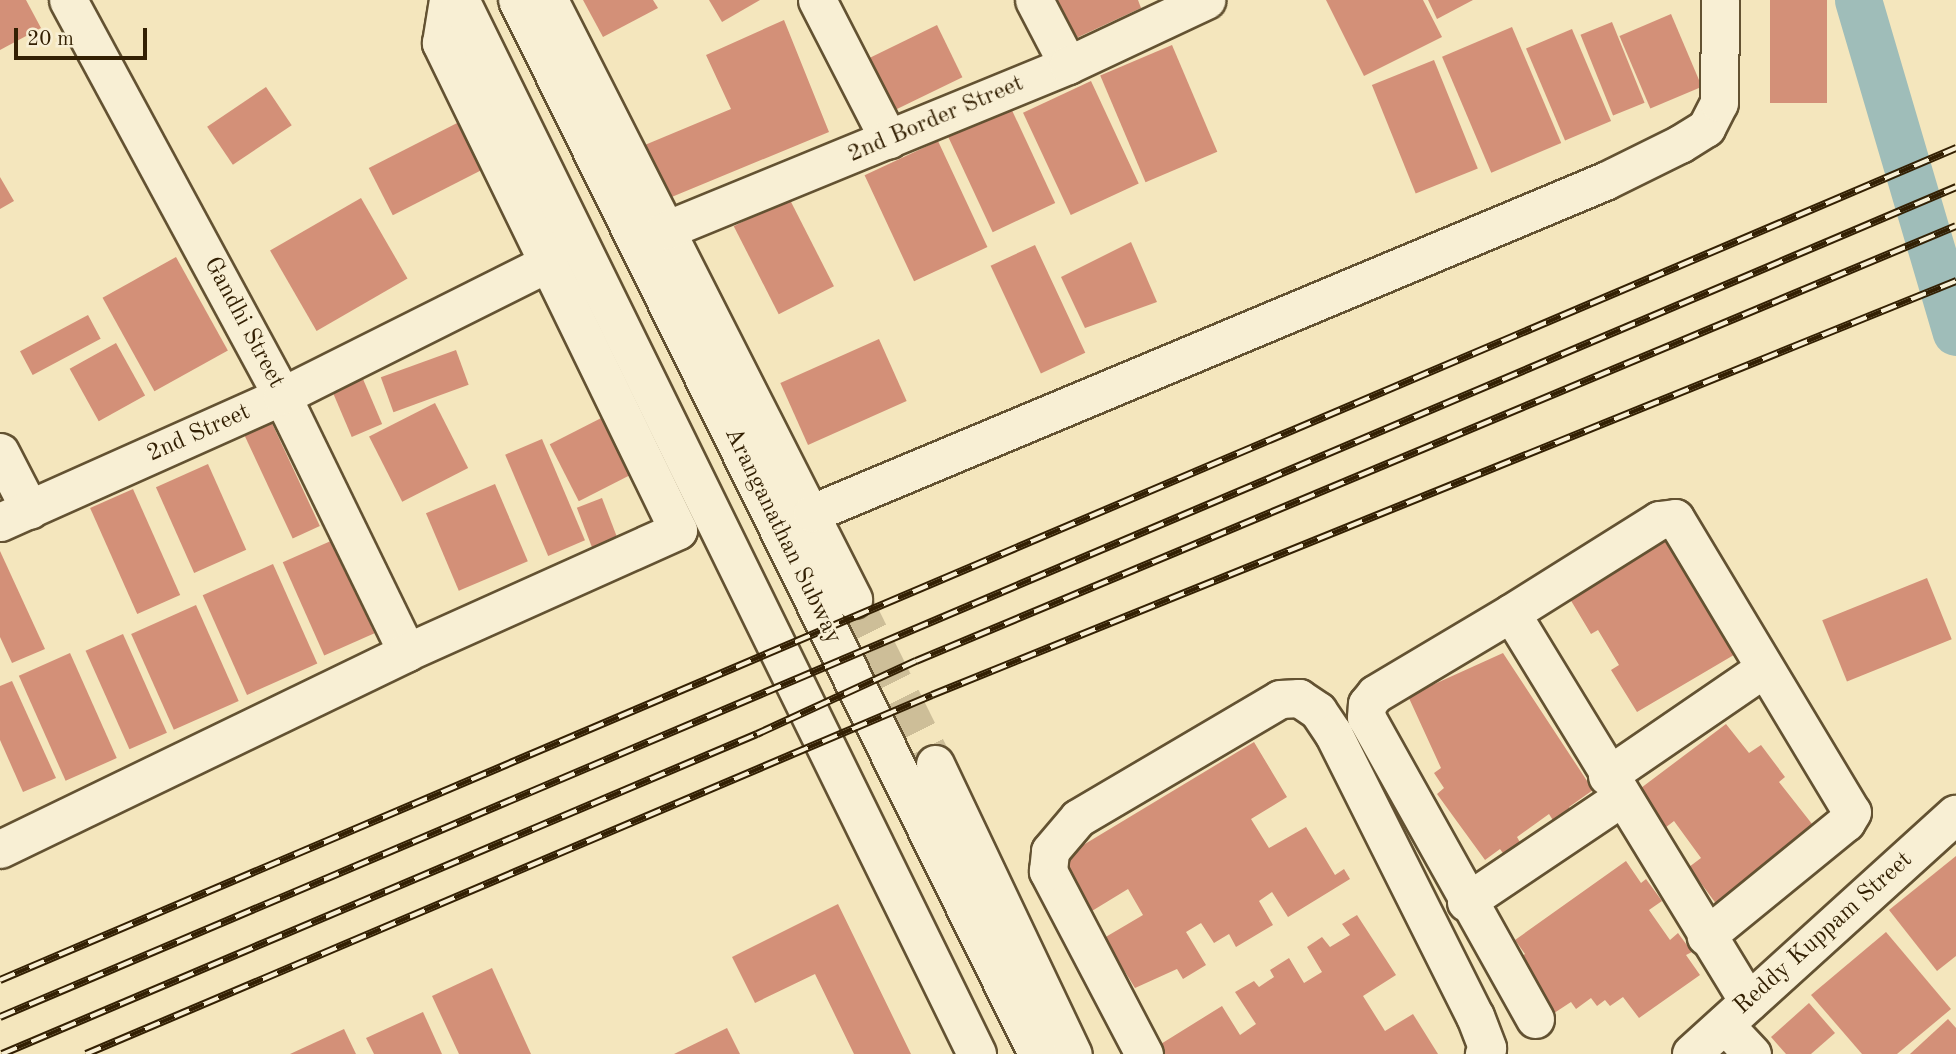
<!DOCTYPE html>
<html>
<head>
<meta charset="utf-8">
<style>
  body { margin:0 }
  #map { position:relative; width:1956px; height:1054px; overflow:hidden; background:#f4e6bd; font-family:"Old Standard TT",serif }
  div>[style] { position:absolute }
  .canal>* { height:47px; margin:-23.5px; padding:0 23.5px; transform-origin:23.5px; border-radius:23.5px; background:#9fbdb9 }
  .building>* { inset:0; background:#d39078; transform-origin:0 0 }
  .minor-tunnel>* { height:37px; margin-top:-18.5px; transform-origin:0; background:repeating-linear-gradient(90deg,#cdbe98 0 37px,transparent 0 55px) }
  .roads { filter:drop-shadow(2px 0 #635232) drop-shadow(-2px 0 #635232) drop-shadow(0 2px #635232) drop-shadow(0 -2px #635232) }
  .minor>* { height:37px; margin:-18.5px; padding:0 18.5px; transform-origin:18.5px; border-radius:18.5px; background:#f8efd4 }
  .tertiary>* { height:38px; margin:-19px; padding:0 19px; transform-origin:19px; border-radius:19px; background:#f8efd4 }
  .secondary>* { height:38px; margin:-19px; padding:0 19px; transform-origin:19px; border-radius:19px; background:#f8efd4 }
  .rail>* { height:8px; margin-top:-4px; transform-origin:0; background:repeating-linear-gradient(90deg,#f8efd4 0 16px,#332003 0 32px); box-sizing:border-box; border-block:2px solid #332003 }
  span { translate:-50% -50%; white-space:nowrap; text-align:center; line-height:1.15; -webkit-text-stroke:5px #f8efd4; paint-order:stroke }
  .street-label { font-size:24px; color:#332003 }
  .scale { position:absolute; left:14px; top:28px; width:133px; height:32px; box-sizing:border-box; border:4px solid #332003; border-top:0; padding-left:9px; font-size:21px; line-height:24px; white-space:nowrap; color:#332003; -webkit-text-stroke:5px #f8efd4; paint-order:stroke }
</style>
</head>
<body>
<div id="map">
  <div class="canal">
    <i style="left:1858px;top:0;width:346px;rotate:73.6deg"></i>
  </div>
  <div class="building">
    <i style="clip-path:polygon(0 0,26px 0,41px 28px,0 50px)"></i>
    <i style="clip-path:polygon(583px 0,653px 0,658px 8px,603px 37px)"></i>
    <i style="clip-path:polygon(709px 0,760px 0,722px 22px)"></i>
    <i style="clip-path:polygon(1053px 0,1138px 0,1141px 8px,1072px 40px)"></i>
    <i style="clip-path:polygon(1326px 0,1423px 0,1442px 37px,1364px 76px)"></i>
    <i style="clip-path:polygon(1428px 0,1473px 0,1437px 19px)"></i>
    <i style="left:1770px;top:0;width:57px;height:103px"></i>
    <i style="left:1671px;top:14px;width:79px;height:56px;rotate:67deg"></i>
    <i style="clip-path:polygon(784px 20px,829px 132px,662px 201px,640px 147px,731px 109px,706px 55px)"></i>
    <i style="left:1612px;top:22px;width:87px;height:34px;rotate:68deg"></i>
    <i style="left:937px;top:25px;width:58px;height:86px;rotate:64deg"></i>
    <i style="left:1512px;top:27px;width:126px;height:76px;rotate:67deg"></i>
    <i style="left:1572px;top:29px;width:100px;height:50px;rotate:67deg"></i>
    <i style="left:1172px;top:45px;width:116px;height:78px;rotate:67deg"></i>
    <i style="left:1434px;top:60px;width:117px;height:67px;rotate:68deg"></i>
    <i style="left:1091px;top:81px;width:113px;height:75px;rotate:65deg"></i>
    <i style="left:266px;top:87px;width:46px;height:71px;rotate:56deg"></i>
    <i style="left:1010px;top:106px;width:107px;height:69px;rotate:65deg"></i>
    <i style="left:465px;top:119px;width:53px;height:108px;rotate:63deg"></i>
    <i style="left:938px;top:141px;width:117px;height:81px;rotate:65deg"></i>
    <i style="clip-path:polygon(0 177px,14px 201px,0 209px)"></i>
    <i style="left:361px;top:198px;width:93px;height:105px;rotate:60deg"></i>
    <i style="left:789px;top:198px;width:99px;height:62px;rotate:63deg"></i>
    <i style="clip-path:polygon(1131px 242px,1157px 302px,1085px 328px,1061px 277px)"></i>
    <i style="left:1035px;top:245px;width:119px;height:49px;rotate:65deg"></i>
    <i style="left:176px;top:257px;width:107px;height:84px;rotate:61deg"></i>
    <i style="left:88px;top:315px;width:27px;height:77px;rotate:62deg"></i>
    <i style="left:879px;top:339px;width:68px;height:108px;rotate:66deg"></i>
    <i style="left:116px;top:343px;width:60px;height:53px;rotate:61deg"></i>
    <i style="left:456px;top:350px;width:37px;height:80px;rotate:70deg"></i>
    <i style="left:363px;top:379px;width:49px;height:33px;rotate:67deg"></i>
    <i style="left:435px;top:403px;width:73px;height:74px;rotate:63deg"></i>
    <i style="left:613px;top:412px;width:64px;height:71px;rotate:63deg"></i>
    <i style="left:270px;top:419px;width:118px;height:30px;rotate:65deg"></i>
    <i style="left:542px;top:439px;width:110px;height:40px;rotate:67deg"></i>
    <i style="left:208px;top:464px;width:94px;height:57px;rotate:66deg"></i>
    <i style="left:495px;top:484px;width:84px;height:75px;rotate:67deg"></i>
    <i style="left:133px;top:489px;width:116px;height:47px;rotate:66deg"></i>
    <i style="left:602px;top:498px;width:49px;height:27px;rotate:69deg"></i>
    <i style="clip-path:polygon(1672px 526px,1744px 649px,1637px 712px,1611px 670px,1619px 665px,1598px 630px,1591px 634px,1564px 589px)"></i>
    <i style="left:333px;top:540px;width:102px;height:55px;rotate:66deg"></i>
    <i style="clip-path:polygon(0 551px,45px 649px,12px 663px,0 637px)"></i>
    <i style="left:273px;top:564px;width:109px;height:77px;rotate:66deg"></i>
    <i style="left:1927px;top:578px;width:66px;height:113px;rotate:68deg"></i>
    <i style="left:196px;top:605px;width:105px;height:71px;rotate:66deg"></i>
    <i style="left:123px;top:634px;width:108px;height:41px;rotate:66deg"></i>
    <i style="left:70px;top:653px;width:115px;height:56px;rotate:66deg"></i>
    <i style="clip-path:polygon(1503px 653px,1593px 790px,1569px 807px,1573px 814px,1556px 825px,1549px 814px,1517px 837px,1521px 844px,1505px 856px,1500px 849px,1485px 860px,1437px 794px,1444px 788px,1434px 773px,1441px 768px,1408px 696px)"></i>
    <i style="clip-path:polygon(12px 681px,56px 778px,23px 792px,0 740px,0 686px)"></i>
    <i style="clip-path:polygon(1726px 724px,1749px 753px,1761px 745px,1785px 777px,1779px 782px,1816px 829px,1717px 905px,1689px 867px,1701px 858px,1674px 821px,1661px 831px,1633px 794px)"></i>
    <i style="clip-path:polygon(1254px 742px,1287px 797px,1251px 819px,1269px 848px,1306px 827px,1335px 875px,1344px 869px,1350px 879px,1288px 917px,1272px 892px,1259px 901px,1273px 925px,1236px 947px,1229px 934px,1214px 943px,1201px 923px,1186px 932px,1206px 965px,1183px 979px,1177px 969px,1135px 988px,1104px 938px,1143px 915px,1128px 889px,1087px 914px,1060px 859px)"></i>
    <i style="clip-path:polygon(1956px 856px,1956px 956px,1937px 971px,1889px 910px)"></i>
    <i style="clip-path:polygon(1626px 861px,1641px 883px,1646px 879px,1662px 901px,1649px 910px,1670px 940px,1678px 933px,1692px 952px,1686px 955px,1700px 975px,1639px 1018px,1623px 997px,1610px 1006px,1605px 1000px,1597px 1006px,1591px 998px,1576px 1009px,1571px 1002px,1545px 1019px,1516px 961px,1525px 954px,1515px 940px)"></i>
    <i style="clip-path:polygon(838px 904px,911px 1054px,854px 1054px,815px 974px,755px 1003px,732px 957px)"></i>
    <i style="clip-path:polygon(1357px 915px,1396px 975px,1363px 996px,1385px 1031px,1413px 1014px,1438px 1054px,1161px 1054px,1156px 1047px,1222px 1006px,1240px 1035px,1256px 1024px,1235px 992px,1254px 981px,1259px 987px,1274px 977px,1270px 970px,1289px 958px,1304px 983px,1322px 972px,1307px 947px,1322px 937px,1330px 947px,1350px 935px,1342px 924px)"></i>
    <i style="clip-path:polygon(1886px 932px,1951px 1009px,1897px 1054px,1862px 1054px,1811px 995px)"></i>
    <i style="clip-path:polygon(492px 968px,531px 1054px,459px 1054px,432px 996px)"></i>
    <i style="clip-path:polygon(1809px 1003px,1835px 1033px,1811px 1054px,1786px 1054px,1771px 1037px)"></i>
    <i style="clip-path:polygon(423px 1012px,442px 1054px,374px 1054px,366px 1038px)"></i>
    <i style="clip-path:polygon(1948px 1019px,1956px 1028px,1956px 1054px,1910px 1054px)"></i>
    <i style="clip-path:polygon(727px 1028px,740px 1054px,674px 1054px)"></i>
    <i style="clip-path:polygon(344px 1029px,356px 1054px,290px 1054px)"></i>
  </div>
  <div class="minor-tunnel">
    <i style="left:853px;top:599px;width:184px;rotate:63.6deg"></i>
  </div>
  <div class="roads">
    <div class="minor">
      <i style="left:68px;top:0;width:450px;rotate:61.6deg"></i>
      <i style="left:282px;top:396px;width:285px;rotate:64deg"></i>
      <i style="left:549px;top:0;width:672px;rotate:63.09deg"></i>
      <i style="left:817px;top:0;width:157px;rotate:62.8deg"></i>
      <i style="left:1034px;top:0;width:73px;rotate:62.4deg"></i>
      <i style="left:663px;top:231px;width:438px;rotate:-22.3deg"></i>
      <i style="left:1068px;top:65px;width:153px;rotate:-25.2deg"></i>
      <i style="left:0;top:452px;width:65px;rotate:62.7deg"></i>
      <i style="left:812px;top:513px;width:860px;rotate:-22.72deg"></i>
      <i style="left:1605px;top:181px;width:84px;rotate:-26.3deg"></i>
      <i style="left:1680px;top:144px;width:31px;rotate:-32deg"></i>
      <i style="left:1706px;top:128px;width:28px;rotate:-63deg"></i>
      <i style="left:1719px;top:103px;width:103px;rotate:-89.4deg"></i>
      <i style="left:0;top:522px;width:309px;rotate:-24.1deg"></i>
      <i style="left:282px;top:396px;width:295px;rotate:-26.6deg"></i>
      <i style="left:1511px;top:613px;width:175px;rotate:-32.1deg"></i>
      <i style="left:1659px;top:520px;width:16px;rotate:-7deg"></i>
      <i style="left:1675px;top:518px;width:343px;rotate:59deg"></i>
      <i style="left:1852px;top:812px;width:12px;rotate:121deg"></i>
      <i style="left:1846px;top:822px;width:181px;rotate:140.8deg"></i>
      <i style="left:935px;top:764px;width:321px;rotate:64.6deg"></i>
      <i style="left:1607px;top:776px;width:191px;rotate:-34.4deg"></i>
      <i style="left:0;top:849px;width:452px;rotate:-25.8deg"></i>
      <i style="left:407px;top:652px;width:297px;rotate:-24.2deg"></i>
      <i style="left:678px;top:530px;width:542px;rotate:-115.95deg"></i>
      <i style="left:441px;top:43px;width:44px;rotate:-80.8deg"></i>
      <i style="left:1466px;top:902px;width:187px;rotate:-33.9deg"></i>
      <i style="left:1535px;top:1019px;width:346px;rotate:-119.2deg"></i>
      <i style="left:1366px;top:717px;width:13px;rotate:-86deg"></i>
      <i style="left:1367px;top:704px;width:13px;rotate:-51deg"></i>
      <i style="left:1375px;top:694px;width:158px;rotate:-30.8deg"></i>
      <i style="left:1511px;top:613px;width:456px;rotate:58.6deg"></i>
      <i style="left:1724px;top:1024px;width:41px;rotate:47deg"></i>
      <i style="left:1144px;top:1054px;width:207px;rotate:-117.7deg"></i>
      <i style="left:1048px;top:871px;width:20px;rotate:-84deg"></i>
      <i style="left:1050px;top:851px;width:43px;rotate:-49.7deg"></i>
      <i style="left:1078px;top:818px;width:234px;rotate:-30.5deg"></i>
      <i style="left:1280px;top:699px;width:19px;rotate:-3deg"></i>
      <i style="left:1299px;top:698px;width:23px;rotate:34deg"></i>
      <i style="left:1318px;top:711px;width:27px;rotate:56deg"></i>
      <i style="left:1333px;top:733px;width:317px;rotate:63.4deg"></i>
      <i style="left:1475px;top:1016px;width:34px;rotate:69deg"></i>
      <i style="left:1487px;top:1048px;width:7px;rotate:117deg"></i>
    </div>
    <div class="tertiary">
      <i style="left:1692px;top:1054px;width:356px;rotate:-42.2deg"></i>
    </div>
    <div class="secondary">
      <i style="left:460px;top:0;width:1174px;rotate:63.87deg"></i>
      <i style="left:518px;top:0;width:1175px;rotate:63.74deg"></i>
    </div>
  </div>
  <div class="rail">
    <i style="left:0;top:980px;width:2126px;rotate:-23.04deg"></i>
    <i style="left:0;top:1017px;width:2125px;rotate:-22.99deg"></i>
    <i style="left:2px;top:1054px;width:820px;rotate:-22.97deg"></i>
    <i style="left:757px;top:734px;width:175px;rotate:-24.7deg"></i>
    <i style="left:916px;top:661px;width:1127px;rotate:-22.7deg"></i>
    <i style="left:86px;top:1054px;width:919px;rotate:-22.99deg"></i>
    <i style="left:932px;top:695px;width:1105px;rotate:-22.01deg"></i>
  </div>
  <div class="street-label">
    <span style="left:936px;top:120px;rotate:-23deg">2nd Border Street</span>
    <span style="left:243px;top:323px;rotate:62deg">Gandhi Street</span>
    <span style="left:199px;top:434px;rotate:-24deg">2nd Street</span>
    <span style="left:782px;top:536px;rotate:64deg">Aranganathan Subway</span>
    <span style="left:1824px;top:934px;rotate:-42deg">Reddy Kuppam Street</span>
  </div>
  <div class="scale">20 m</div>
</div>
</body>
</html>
